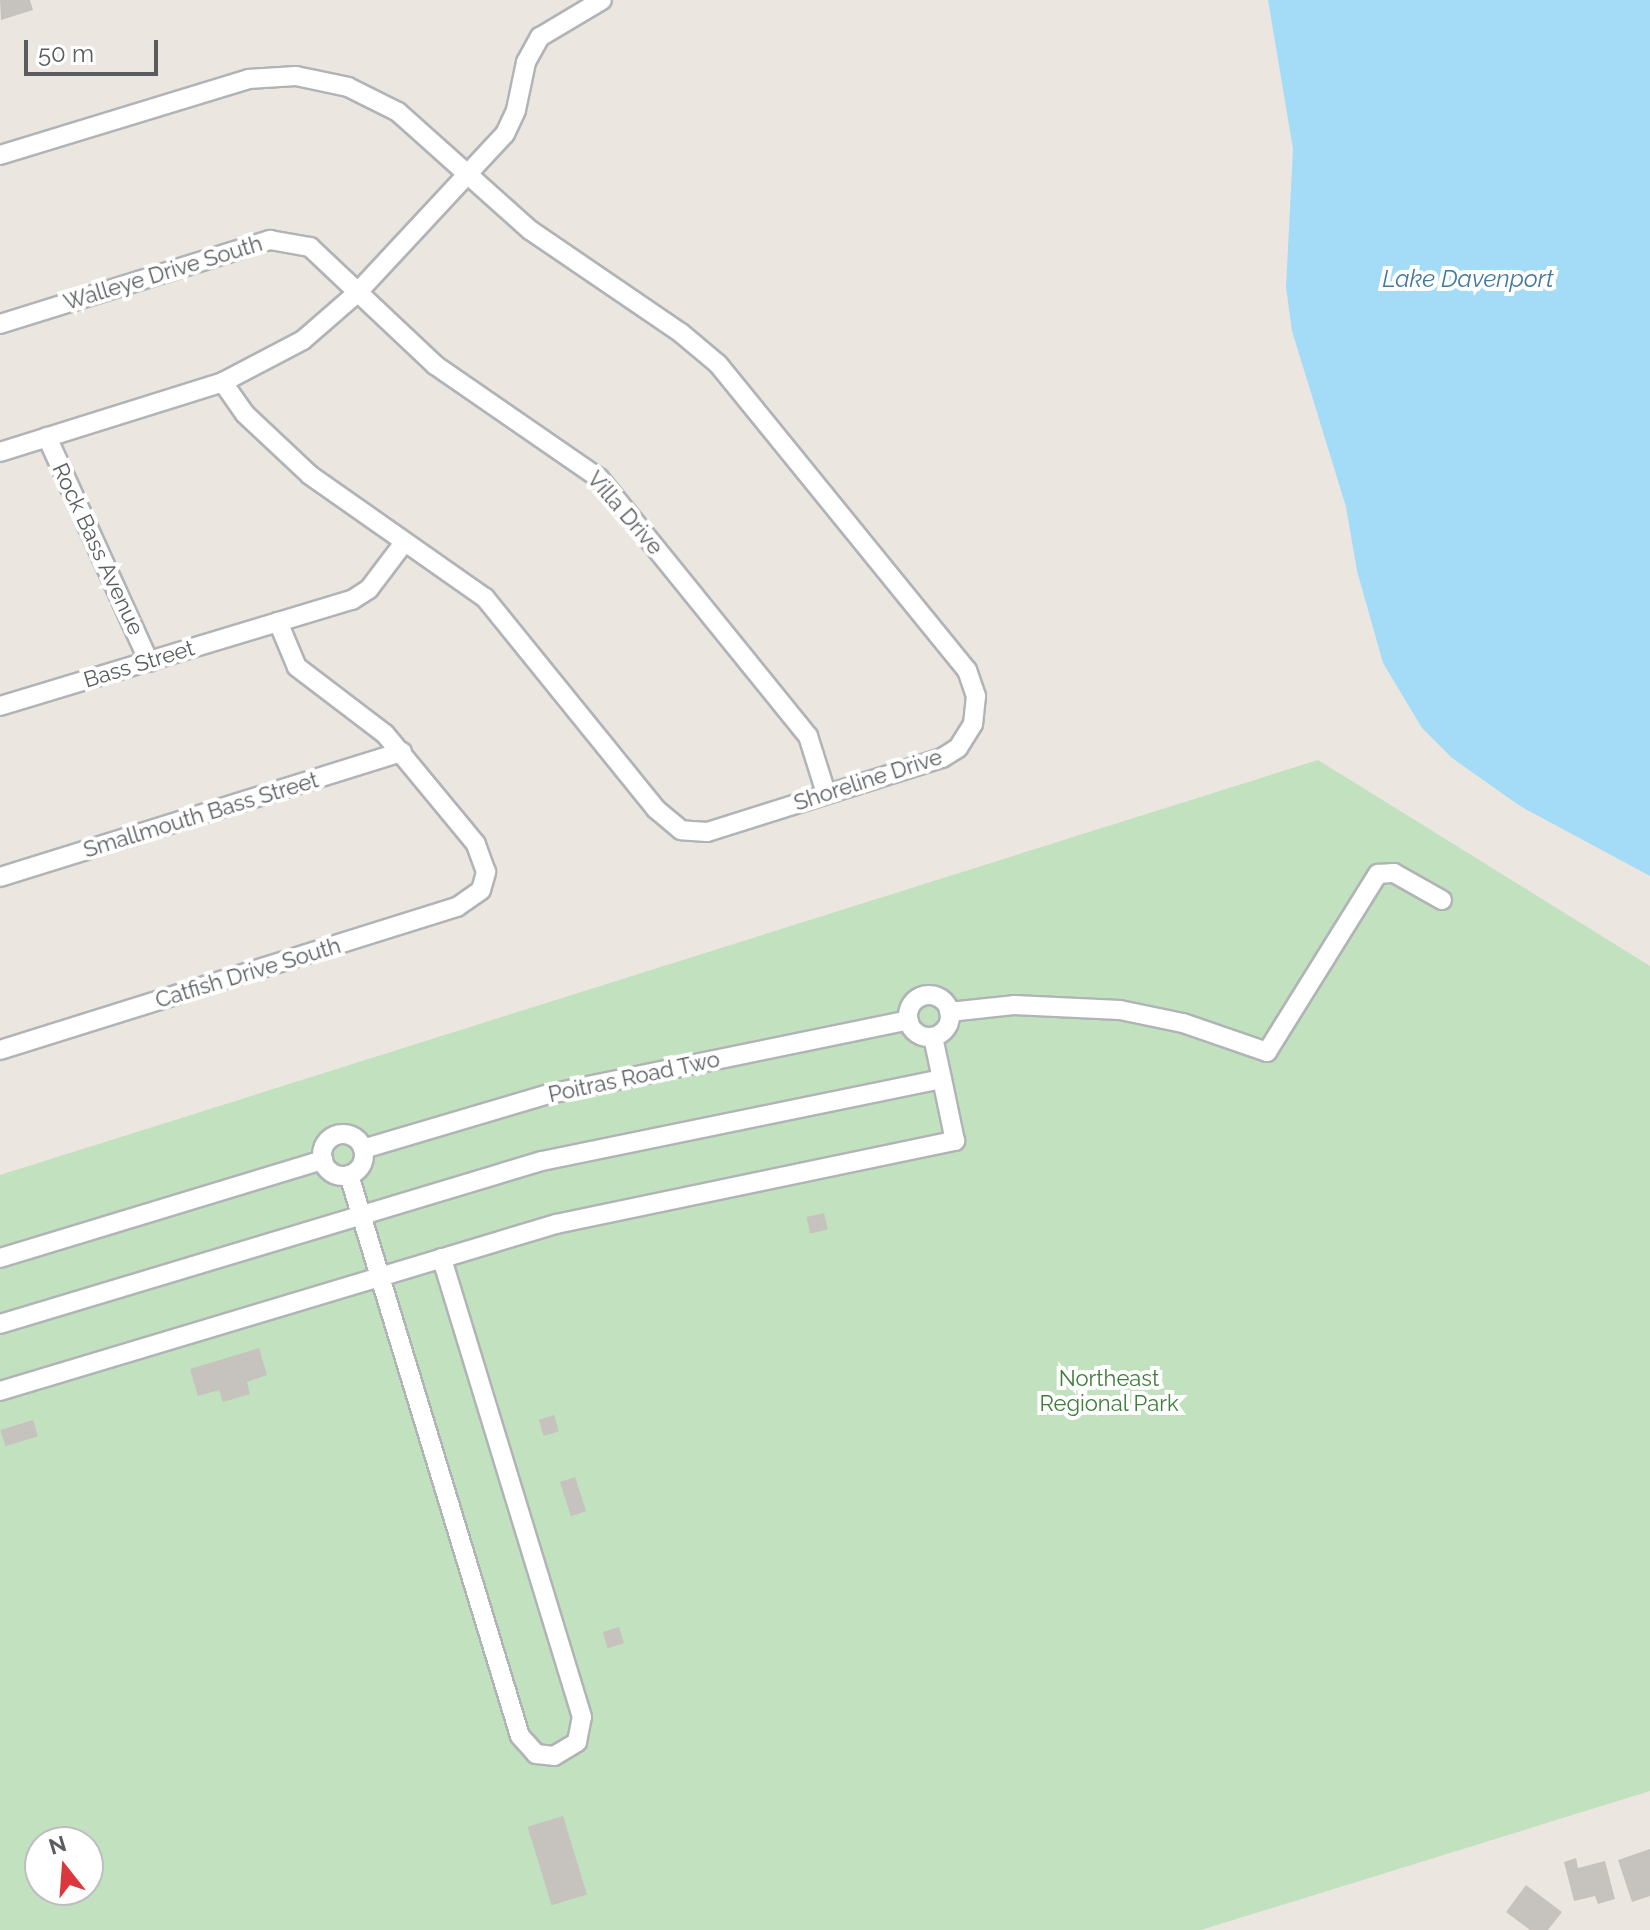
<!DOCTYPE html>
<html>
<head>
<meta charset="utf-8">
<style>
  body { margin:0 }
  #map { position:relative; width:1650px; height:1930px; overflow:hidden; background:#ebe7e0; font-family:Raleway,sans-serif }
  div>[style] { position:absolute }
  .green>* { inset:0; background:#c2e1be }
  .water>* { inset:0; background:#a4dcf7 }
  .building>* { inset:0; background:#c6c2bd; transform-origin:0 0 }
  .roads { filter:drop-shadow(2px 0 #b1b4b7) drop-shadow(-2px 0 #b1b4b7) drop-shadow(0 2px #b1b4b7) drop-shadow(0 -2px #b1b4b7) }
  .minor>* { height:18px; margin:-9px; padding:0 9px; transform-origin:9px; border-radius:9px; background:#fff }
  .minor>.ring { margin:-9px; padding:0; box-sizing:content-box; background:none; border:18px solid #fff; border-radius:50% }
  span { translate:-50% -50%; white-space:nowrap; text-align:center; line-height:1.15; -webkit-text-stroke:8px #fff; paint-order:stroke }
  .street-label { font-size:22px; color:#595d60 }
  .park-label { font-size:22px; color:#3e7e3a }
  .water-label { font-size:24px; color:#41799e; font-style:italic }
  .north { position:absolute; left:24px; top:1826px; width:80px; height:80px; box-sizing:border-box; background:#fff; border:2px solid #bdbebf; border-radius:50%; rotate:343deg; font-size:22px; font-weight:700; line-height:32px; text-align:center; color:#595d60 }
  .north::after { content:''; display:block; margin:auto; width:28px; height:36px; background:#da383c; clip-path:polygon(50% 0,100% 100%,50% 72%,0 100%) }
  .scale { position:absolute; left:24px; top:40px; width:134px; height:36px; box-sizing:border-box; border:4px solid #595d60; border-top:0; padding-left:10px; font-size:24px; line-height:28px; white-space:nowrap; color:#595d60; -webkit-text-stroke:6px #fff; paint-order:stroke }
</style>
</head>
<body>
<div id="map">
  <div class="green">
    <i style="clip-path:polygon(evenodd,1318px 760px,1650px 966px,1650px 1791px,1201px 1930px,0 1930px,0 1175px,1318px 760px,40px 1842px,88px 1842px,88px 1890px,40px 1890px,40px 1842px)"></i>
  </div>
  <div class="water">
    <i style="clip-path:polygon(1268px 0,1650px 0,1650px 876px,1520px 806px,1452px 758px,1422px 728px,1383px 663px,1357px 571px,1346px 507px,1292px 331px,1286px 287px,1293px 149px)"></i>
  </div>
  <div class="building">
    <i style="clip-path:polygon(0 0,30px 0,33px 10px,1px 20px)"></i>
    <i style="left:824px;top:1213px;width:17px;height:18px;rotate:77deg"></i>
    <i style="clip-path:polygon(259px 1348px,267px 1375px,247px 1382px,250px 1394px,223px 1402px,219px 1390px,198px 1396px,190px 1369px)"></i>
    <i style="left:554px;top:1415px;width:17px;height:16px;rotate:73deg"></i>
    <i style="left:33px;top:1420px;width:17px;height:34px;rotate:73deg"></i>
    <i style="left:575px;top:1477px;width:36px;height:16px;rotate:72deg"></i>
    <i style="left:619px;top:1627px;width:17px;height:17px;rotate:73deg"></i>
    <i style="left:563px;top:1816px;width:82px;height:37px;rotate:73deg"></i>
    <i style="clip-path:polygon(1650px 1849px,1650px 1896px,1632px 1902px,1618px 1860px)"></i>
    <i style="clip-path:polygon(1576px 1858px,1578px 1868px,1605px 1861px,1615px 1899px,1598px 1904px,1595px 1896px,1574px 1901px,1564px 1862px)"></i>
    <i style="clip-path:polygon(1526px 1885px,1562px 1912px,1548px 1930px,1530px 1930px,1506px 1912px)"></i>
  </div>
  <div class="roads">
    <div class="minor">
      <i style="left:0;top:155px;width:259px;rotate:-17deg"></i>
      <i style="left:248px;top:79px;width:48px;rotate:-3.6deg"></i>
      <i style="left:296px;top:76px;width:53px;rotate:11.9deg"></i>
      <i style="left:348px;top:87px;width:56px;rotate:26.6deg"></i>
      <i style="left:398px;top:112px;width:177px;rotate:41.8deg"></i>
      <i style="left:530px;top:230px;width:183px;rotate:34.3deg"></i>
      <i style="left:681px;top:333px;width:48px;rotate:40deg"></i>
      <i style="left:718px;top:364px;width:395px;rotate:50.9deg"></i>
      <i style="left:967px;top:670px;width:28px;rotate:71deg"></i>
      <i style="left:976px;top:696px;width:28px;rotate:96deg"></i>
      <i style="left:973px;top:724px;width:28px;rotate:122deg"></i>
      <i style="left:958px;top:748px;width:19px;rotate:148deg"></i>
      <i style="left:942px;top:758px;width:246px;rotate:162.5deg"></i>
      <i style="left:707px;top:832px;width:26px;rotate:-176deg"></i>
      <i style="left:681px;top:830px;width:33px;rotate:-140deg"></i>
      <i style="left:656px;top:809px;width:272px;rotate:-129deg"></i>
      <i style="left:485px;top:598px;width:214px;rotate:-144.9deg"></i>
      <i style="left:310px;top:475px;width:89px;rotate:-136.8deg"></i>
      <i style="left:245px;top:414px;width:39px;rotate:-125deg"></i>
      <i style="left:0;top:324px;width:283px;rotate:-17.3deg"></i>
      <i style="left:270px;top:240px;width:41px;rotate:9.9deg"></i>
      <i style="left:310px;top:247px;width:172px;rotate:43.3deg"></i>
      <i style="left:435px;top:365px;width:199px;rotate:34.6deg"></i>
      <i style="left:599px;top:478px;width:332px;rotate:51deg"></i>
      <i style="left:808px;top:736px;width:60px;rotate:72.5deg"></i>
      <i style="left:47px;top:437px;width:247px;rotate:65.6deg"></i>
      <i style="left:0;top:452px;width:234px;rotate:-17.4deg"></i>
      <i style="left:223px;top:382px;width:90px;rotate:-27.7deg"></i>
      <i style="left:303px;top:340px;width:72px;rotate:-41deg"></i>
      <i style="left:357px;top:293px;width:217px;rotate:-47.1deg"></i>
      <i style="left:505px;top:134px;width:26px;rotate:-65deg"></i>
      <i style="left:516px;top:110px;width:49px;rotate:-78.2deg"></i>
      <i style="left:526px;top:62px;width:29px;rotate:-61deg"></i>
      <i style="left:540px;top:37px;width:72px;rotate:-30.8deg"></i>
      <i style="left:0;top:706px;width:368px;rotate:-16.8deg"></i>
      <i style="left:352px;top:600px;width:20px;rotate:-33deg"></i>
      <i style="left:369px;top:589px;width:56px;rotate:-52.9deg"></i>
      <i style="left:0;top:877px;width:421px;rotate:-17.3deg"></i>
      <i class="ring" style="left:908px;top:995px;width:24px;height:24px"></i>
      <i style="left:949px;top:1012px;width:65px;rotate:-6.1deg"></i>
      <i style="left:1014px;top:1005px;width:106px;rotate:2.7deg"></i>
      <i style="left:1120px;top:1010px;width:64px;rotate:11.7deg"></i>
      <i style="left:1183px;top:1023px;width:89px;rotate:19deg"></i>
      <i style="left:1267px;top:1052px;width:210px;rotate:-58.1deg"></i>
      <i style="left:1378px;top:874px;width:16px;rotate:-4deg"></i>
      <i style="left:1394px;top:873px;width:55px;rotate:29.4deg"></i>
      <i style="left:0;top:1050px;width:479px;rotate:-17.4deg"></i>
      <i style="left:457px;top:907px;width:29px;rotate:-35deg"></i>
      <i style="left:481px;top:890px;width:19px;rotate:-74deg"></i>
      <i style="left:486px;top:872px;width:30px;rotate:-110deg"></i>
      <i style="left:476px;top:844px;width:143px;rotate:-129.6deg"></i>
      <i style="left:385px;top:734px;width:111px;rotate:-142.7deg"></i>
      <i style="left:297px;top:667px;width:49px;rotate:-112.9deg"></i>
      <i class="ring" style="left:322px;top:1134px;width:24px;height:24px"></i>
      <i style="left:363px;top:1149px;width:194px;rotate:-16.5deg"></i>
      <i style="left:549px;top:1094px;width:367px;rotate:-11.6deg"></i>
      <i style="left:349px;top:1175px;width:586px;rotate:73.05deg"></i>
      <i style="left:520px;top:1736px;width:24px;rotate:48deg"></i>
      <i style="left:536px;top:1754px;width:18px;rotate:6deg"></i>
      <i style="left:554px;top:1756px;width:27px;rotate:-31deg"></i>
      <i style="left:577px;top:1742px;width:25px;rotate:-79deg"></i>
      <i style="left:582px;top:1717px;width:480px;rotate:-107deg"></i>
      <i style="left:0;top:1258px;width:338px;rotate:-16.9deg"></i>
      <i style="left:0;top:1324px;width:566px;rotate:-16.74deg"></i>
      <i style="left:542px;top:1161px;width:408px;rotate:-11.6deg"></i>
      <i style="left:942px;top:1079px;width:43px;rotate:-102.1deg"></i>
      <i style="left:0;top:1391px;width:581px;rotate:-16.72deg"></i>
      <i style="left:556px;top:1224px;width:408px;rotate:-11.8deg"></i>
      <i style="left:955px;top:1141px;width:63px;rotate:-101.8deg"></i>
    </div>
  </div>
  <div class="street-label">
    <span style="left:163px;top:273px;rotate:-17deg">Walleye Drive South</span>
    <span style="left:625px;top:513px;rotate:49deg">Villa Drive</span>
    <span style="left:98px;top:549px;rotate:65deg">Rock Bass Avenue</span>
    <span style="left:139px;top:664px;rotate:-17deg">Bass Street</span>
    <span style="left:868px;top:780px;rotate:-18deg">Shoreline Drive</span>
    <span style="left:201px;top:815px;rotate:-17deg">Smallmouth Bass Street</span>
    <span style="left:248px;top:973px;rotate:-17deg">Catfish Drive South</span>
    <span style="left:634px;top:1077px;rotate:-12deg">Poitras Road Two</span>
  </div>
  <div class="park-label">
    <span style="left:1109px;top:1391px">Northeast<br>Regional Park</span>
  </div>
  <div class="water-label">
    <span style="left:1468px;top:279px">Lake Davenport</span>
  </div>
  <div class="north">N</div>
  <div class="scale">50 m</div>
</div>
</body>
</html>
